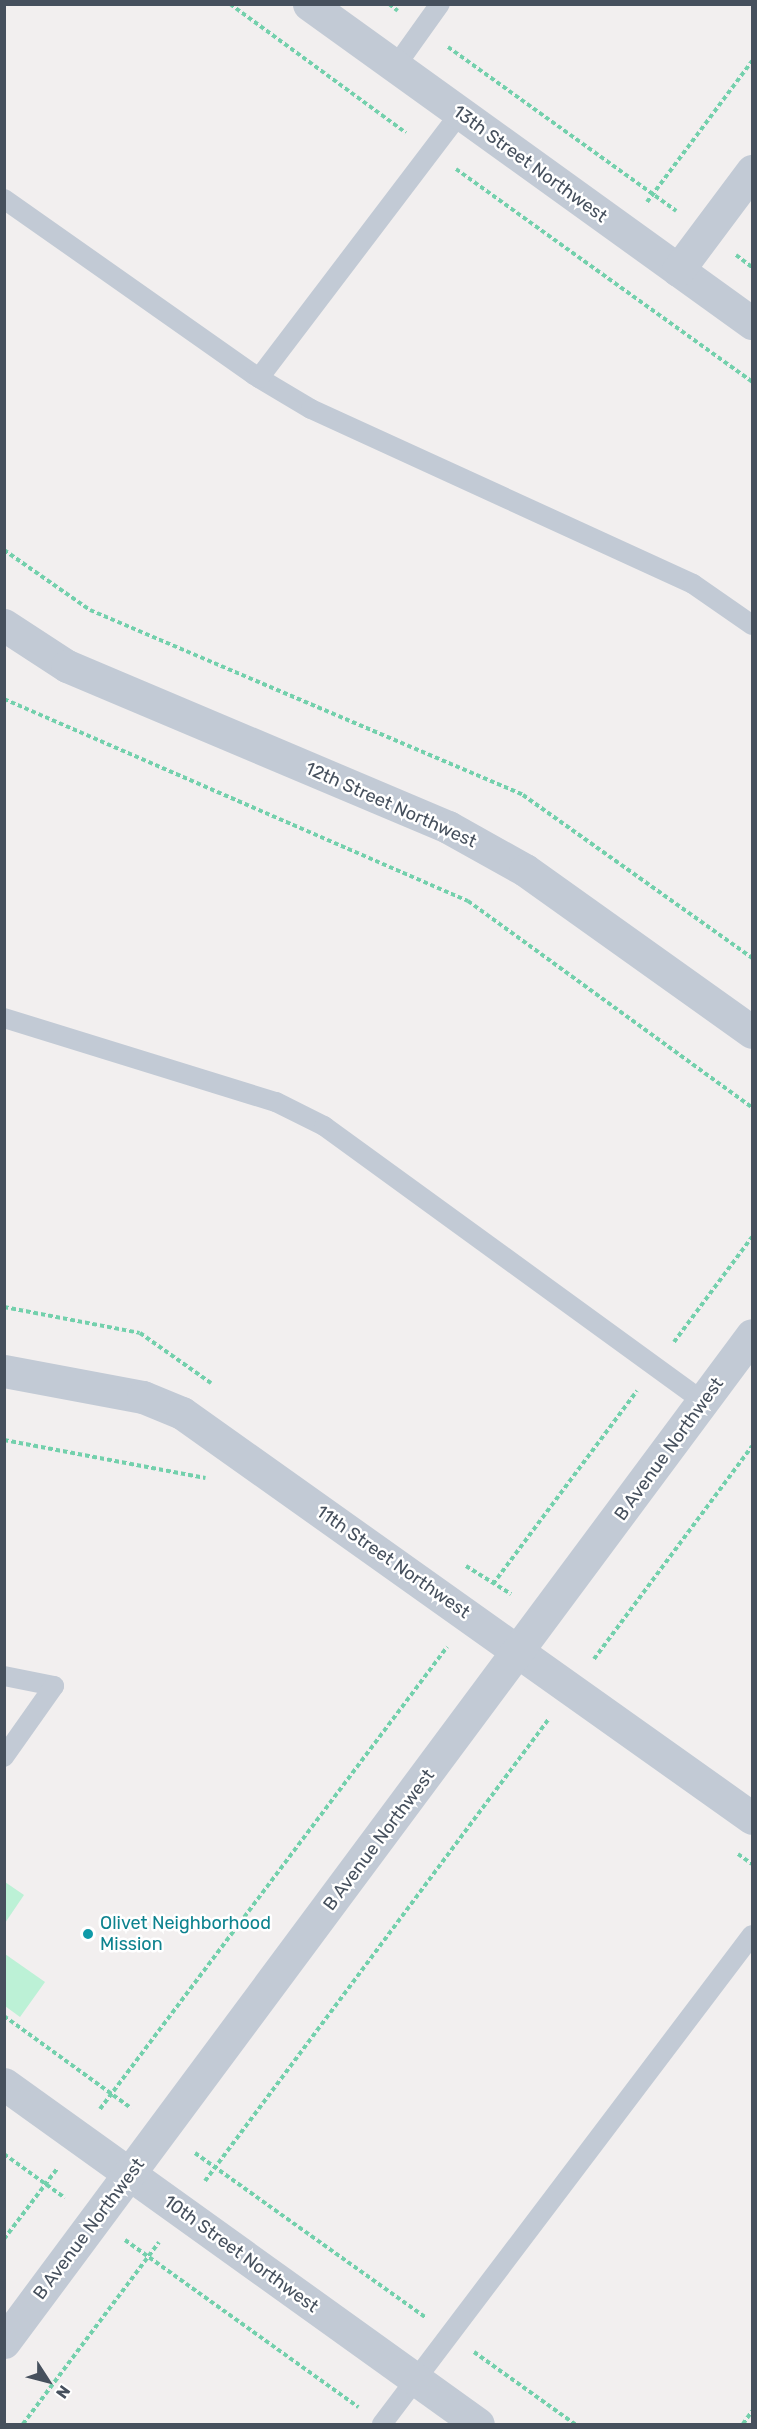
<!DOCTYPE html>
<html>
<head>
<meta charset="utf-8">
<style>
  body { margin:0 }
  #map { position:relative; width:757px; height:2429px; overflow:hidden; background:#f2efef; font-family:Rubik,sans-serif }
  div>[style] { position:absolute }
  .green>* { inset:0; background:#bcf1d6 }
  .path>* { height:4px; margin-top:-2px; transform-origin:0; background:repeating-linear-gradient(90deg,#73d0ac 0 4.5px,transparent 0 7.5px) }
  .service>* { height:20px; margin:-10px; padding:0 10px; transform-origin:10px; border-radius:10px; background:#c2cad5 }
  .minor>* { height:33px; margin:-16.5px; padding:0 16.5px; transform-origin:16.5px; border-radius:16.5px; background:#c2cad5 }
  .dots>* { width:16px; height:16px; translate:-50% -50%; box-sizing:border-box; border:3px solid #fff; border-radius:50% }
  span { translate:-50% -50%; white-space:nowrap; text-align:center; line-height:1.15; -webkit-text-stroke:5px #fff; paint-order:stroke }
  .street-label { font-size:18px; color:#46505d }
  .culture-label { font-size:18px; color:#0d838f }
  .left { translate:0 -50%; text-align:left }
  .frame { position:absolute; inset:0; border:6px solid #46505d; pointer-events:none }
  .north { position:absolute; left:18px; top:2351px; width:60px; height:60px; -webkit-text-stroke:4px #fff; paint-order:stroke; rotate:126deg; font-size:16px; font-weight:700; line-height:24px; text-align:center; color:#46505d }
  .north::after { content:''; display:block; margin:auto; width:21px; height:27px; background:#46505d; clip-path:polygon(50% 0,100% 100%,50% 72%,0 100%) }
</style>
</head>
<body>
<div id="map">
  <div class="green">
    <i style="clip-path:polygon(5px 1882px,24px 1895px,5px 1923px)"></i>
    <i style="clip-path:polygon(5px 1954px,45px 1982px,20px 2017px,5px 2006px)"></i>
  </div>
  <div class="path">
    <i style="left:230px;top:4px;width:218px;rotate:36.2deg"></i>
    <i style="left:389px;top:4px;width:11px;rotate:38deg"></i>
    <i style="left:448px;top:47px;width:281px;rotate:35.7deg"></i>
    <i style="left:456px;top:169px;width:365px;rotate:35.7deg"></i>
    <i style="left:647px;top:202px;width:176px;rotate:-53.3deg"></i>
    <i style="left:736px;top:255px;width:20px;rotate:37deg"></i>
    <i style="left:4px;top:550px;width:105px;rotate:34.9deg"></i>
    <i style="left:90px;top:610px;width:471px;rotate:23.1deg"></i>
    <i style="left:523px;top:795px;width:281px;rotate:35.4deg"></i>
    <i style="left:4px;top:699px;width:506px;rotate:23.53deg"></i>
    <i style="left:468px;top:901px;width:351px;rotate:36deg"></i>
    <i style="left:4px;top:1307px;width:138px;rotate:10.8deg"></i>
    <i style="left:140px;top:1333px;width:87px;rotate:35.2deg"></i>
    <i style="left:674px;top:1342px;width:131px;rotate:-53.4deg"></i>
    <i style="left:4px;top:1440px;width:205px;rotate:10.7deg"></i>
    <i style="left:466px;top:1566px;width:53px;rotate:31.9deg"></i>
    <i style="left:493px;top:1584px;width:241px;rotate:-53.3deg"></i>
    <i style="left:594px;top:1659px;width:265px;rotate:-53.4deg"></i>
    <i style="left:738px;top:1854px;width:17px;rotate:36deg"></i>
    <i style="left:4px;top:2016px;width:157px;rotate:35.9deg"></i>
    <i style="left:100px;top:2109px;width:578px;rotate:-53.09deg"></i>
    <i style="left:195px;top:2153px;width:284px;rotate:35.5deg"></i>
    <i style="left:4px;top:2154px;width:75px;rotate:35.8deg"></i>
    <i style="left:205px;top:2181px;width:575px;rotate:-53.35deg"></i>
    <i style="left:4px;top:2239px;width:88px;rotate:-52.9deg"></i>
    <i style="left:125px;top:2240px;width:287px;rotate:35.6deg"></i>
    <i style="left:474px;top:2352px;width:124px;rotate:35.5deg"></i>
    <i style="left:23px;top:2424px;width:227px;rotate:-53.2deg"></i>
    <i style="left:743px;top:2424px;width:16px;rotate:-55deg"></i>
  </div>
  <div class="service">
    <i style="left:395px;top:67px;width:77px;rotate:-54.5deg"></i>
    <i style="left:4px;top:199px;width:306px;rotate:35.1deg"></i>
    <i style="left:254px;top:375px;width:66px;rotate:30.8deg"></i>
    <i style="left:311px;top:409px;width:420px;rotate:24.6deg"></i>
    <i style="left:693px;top:584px;width:72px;rotate:34.8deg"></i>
    <i style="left:259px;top:378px;width:333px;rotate:-52.8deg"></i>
    <i style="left:4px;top:1018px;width:285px;rotate:17.2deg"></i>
    <i style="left:276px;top:1102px;width:54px;rotate:26.6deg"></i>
    <i style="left:324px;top:1126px;width:470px;rotate:36deg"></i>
    <i style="left:4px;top:1676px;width:51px;rotate:11.3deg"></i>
    <i style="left:54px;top:1686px;width:87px;rotate:125.2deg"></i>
    <i style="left:382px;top:2424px;width:613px;rotate:-52.89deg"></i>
  </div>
  <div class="minor">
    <i style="left:309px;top:4px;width:546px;rotate:35.76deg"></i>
    <i style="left:678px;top:270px;width:124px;rotate:-53.2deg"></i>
    <i style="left:4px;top:625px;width:75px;rotate:33.1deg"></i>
    <i style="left:67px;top:666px;width:414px;rotate:22.9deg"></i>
    <i style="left:448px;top:827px;width:88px;rotate:29.2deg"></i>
    <i style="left:525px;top:870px;width:279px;rotate:35.5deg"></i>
    <i style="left:4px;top:1371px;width:141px;rotate:10.6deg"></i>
    <i style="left:143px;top:1397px;width:42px;rotate:22.3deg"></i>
    <i style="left:182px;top:1413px;width:699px;rotate:35.39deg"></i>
    <i style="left:4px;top:2084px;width:583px;rotate:35.65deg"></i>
    <i style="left:4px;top:2342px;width:1254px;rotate:-53.4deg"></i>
  </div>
  <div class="dots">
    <i style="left:88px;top:1934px;background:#0f9aa8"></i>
  </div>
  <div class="street-label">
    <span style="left:530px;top:164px;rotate:36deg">13th Street Northwest</span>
    <span style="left:391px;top:805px;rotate:24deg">12th Street Northwest</span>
    <span style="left:669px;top:1449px;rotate:-54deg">B Avenue Northwest</span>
    <span style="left:393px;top:1562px;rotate:35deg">11th Street Northwest</span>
    <span style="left:379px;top:1840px;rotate:-53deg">B Avenue Northwest</span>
    <span style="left:89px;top:2229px;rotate:-53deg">B Avenue Northwest</span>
    <span style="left:241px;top:2254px;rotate:36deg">10th Street Northwest</span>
  </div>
  <div class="culture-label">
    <span class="left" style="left:100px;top:1934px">Olivet Neighborhood<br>Mission</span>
  </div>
  <div class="frame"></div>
  <div class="north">N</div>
</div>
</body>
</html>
